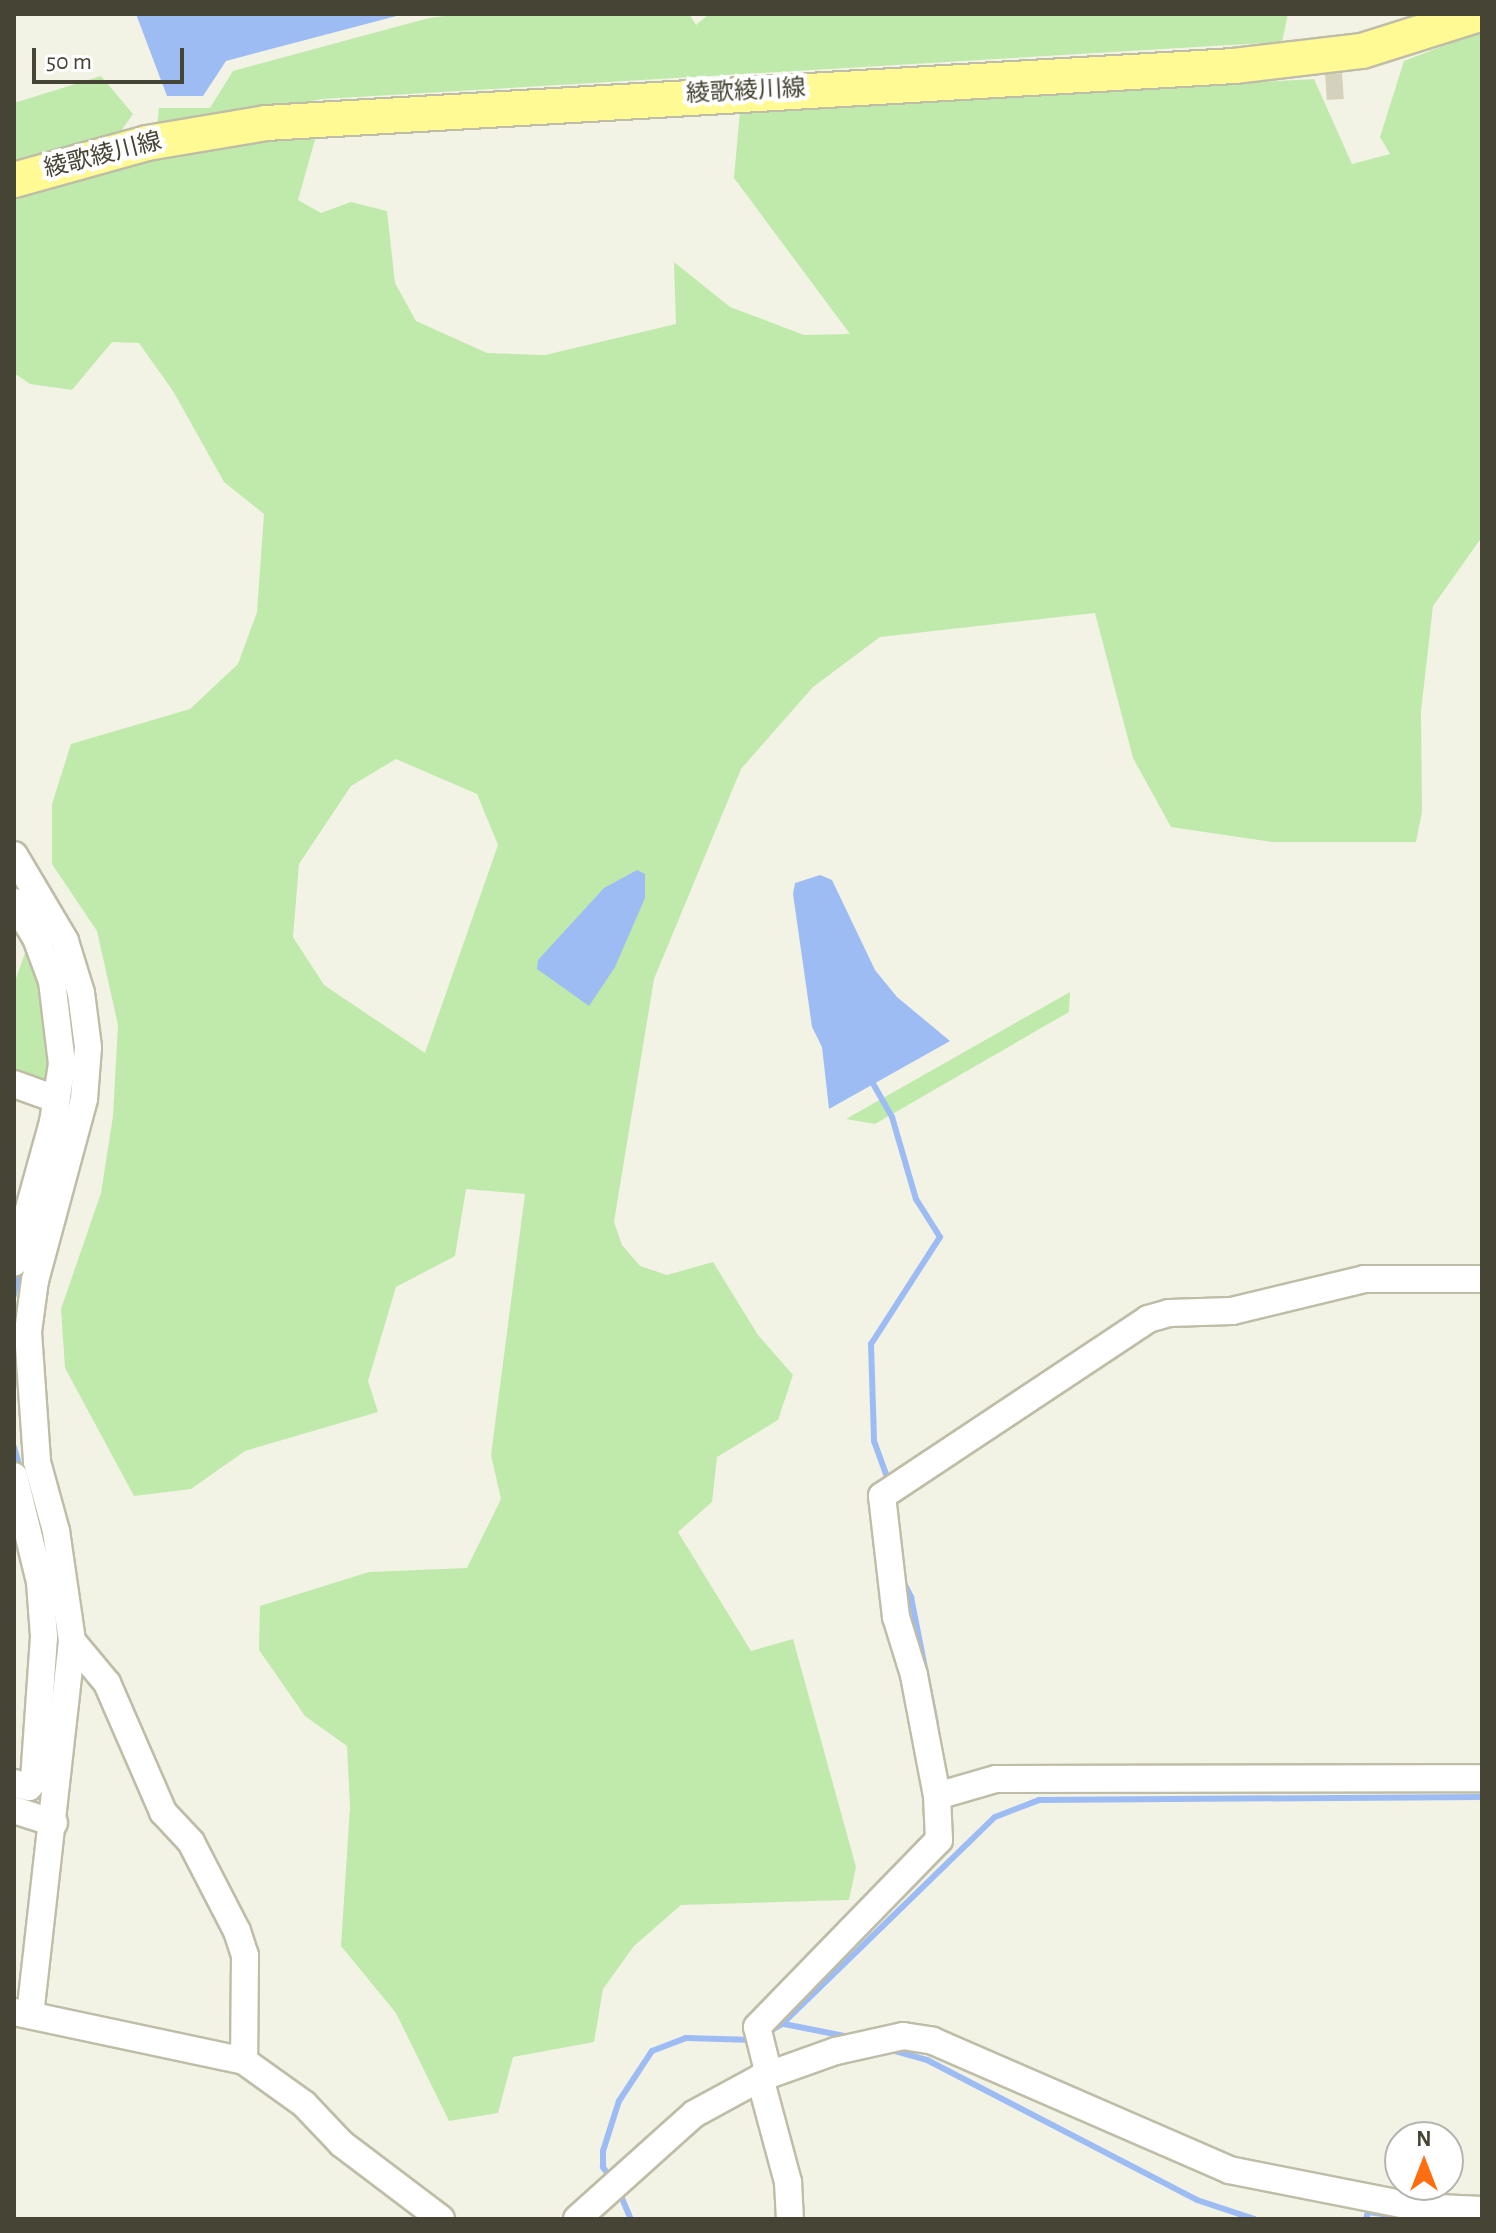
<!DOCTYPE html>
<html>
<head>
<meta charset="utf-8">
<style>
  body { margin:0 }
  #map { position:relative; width:1496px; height:2233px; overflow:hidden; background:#f3f3e5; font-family:"Alegreya Sans","Noto Sans JP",sans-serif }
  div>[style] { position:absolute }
  .green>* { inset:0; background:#bfeaac }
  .water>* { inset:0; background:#9ebcf4 }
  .stream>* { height:6px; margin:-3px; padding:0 3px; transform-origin:3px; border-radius:3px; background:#9ebcf4 }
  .building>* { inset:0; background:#d6d1ba; transform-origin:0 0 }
  .roads { filter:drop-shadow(2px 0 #bfbda7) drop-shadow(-2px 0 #bfbda7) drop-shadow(0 2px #bfbda7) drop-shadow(0 -2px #bfbda7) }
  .minor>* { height:26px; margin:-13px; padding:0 13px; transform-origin:13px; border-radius:13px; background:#fff }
  .major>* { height:34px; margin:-17px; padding:0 17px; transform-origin:17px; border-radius:17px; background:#fffa93 }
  span { translate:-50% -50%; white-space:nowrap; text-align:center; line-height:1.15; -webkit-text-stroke:8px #fff; paint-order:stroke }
  .street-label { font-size:24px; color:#464434 }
  .frame { position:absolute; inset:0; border:16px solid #464434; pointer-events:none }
  .north { position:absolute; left:1384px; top:2121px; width:80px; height:80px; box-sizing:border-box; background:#fff; border:2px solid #b5b4ae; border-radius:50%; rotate:0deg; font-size:22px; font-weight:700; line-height:32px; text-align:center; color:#464434 }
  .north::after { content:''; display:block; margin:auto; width:28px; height:36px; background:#ff6d11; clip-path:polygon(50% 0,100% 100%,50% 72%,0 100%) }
  .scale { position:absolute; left:32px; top:48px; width:152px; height:36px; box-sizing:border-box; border:4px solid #464434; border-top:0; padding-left:10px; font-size:24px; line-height:28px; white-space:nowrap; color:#464434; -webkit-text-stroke:6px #fff; paint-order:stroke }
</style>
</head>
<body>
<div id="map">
  <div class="green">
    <i style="clip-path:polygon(461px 14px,689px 14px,696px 25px,709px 14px,1288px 14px,1282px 42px,323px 99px,157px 126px,159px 108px,210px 108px,233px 71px,429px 18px)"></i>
    <i style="clip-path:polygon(evenodd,1482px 31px,1482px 537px,1433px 606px,1421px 711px,1422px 812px,1416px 842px,1272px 842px,1171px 827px,1133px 758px,1095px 613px,880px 637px,813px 687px,741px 769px,654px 979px,614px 1222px,622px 1245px,640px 1266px,667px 1275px,713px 1262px,758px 1335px,793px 1375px,778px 1420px,717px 1457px,712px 1502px,678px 1532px,751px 1651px,793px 1639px,856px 1867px,849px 1900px,681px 1905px,634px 1946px,603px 1989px,594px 2042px,513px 2057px,498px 2113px,449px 2121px,396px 2013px,341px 1946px,350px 1807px,347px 1746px,305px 1716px,259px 1650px,260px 1606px,369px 1572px,467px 1568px,501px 1499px,491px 1455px,525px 1194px,466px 1189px,455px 1256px,396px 1287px,368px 1381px,378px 1412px,245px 1451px,191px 1489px,134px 1496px,65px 1368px,61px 1309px,101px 1193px,113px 1116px,118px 1025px,97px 931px,52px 864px,52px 804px,71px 744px,190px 709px,238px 664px,257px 612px,264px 514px,224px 482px,173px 391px,139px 343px,112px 342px,72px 390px,30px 384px,14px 373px,14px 194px,194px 143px,316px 136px,298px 200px,321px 213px,351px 202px,387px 211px,395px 283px,416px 321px,487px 353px,545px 355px,676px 324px,674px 262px,730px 307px,804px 335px,850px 334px,734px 178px,740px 111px,1314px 79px,1352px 164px,1390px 154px,1380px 137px,1404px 61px,1482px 31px,396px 759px,477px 794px,498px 845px,425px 1053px,324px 985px,293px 937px,299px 864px,351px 786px,396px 759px)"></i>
    <i style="clip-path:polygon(101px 76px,133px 114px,121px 131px,14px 166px,14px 103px)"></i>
    <i style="clip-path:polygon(32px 952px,48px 1004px,50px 1085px,14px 1073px,14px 984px,25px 953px)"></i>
    <i style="clip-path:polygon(1070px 992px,1069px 1012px,875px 1124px,846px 1119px)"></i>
  </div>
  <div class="water">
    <i style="clip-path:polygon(136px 14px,404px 14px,226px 61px,203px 96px,167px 96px)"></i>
    <i style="clip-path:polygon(637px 870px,645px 874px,645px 898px,615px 967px,589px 1006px,537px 969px,538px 960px,604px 888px)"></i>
    <i style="clip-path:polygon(820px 875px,832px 880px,875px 970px,897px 997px,950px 1041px,829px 1109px,822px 1047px,812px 1027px,793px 894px,795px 883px)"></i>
  </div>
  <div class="stream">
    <i style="left:14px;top:886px;width:13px;rotate:58deg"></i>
    <i style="left:871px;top:1080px;width:43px;rotate:60.4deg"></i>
    <i style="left:892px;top:1117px;width:85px;rotate:73.7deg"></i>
    <i style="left:916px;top:1199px;width:45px;rotate:57.7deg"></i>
    <i style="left:940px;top:1237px;width:127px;rotate:122.8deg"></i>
    <i style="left:871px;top:1344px;width:97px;rotate:88.2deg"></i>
    <i style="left:874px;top:1441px;width:38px;rotate:70deg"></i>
    <i style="left:14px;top:1295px;width:28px;rotate:-77deg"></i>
    <i style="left:14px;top:1447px;width:25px;rotate:74deg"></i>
    <i style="left:904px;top:1583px;width:16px;rotate:63deg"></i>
    <i style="left:911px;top:1597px;width:128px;rotate:78.8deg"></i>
    <i style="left:784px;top:2024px;width:72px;rotate:11.2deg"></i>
    <i style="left:767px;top:2033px;width:17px;rotate:-31deg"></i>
    <i style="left:782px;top:2024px;width:297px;rotate:-44.2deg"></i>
    <i style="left:995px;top:1817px;width:47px;rotate:-21.1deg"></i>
    <i style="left:1039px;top:1800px;width:443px;rotate:-0.4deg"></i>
    <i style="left:888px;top:2049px;width:41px;rotate:15.8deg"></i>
    <i style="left:927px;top:2060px;width:304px;rotate:27.4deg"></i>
    <i style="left:1197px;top:2200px;width:60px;rotate:18.4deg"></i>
    <i style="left:612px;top:2180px;width:16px;rotate:-125deg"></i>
    <i style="left:603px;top:2167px;width:16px;rotate:-90deg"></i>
    <i style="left:603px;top:2151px;width:52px;rotate:-72.3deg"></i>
    <i style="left:619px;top:2101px;width:60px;rotate:-56.6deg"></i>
    <i style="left:652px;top:2051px;width:36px;rotate:-21deg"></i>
    <i style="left:686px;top:2038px;width:68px;rotate:1.7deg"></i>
    <i style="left:618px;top:2189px;width:33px;rotate:67deg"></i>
    <i style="left:1366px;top:2219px;width:7px;rotate:-74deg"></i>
    <i style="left:1368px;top:2212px;width:22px;rotate:8deg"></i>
  </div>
  <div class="building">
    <i style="left:1342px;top:73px;width:26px;height:17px;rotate:86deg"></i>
  </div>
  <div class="roads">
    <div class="minor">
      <i style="left:14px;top:855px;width:100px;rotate:59.3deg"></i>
      <i style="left:65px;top:941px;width:54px;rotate:72.9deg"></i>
      <i style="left:81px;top:993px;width:54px;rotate:82.6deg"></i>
      <i style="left:88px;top:1047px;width:52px;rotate:94.4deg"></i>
      <i style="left:84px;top:1099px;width:188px;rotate:105.1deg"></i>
      <i style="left:35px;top:1280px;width:52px;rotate:97.7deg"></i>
      <i style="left:28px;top:1332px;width:130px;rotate:86deg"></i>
      <i style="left:37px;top:1462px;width:72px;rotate:74.6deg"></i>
      <i style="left:56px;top:1531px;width:111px;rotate:81.7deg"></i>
      <i style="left:72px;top:1641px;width:376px;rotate:96.4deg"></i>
      <i style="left:14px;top:902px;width:42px;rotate:58.6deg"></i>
      <i style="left:36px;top:938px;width:46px;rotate:69.6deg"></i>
      <i style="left:52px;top:981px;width:84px;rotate:83.1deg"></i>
      <i style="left:62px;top:1064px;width:59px;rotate:98.8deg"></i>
      <i style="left:53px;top:1122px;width:146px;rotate:105.5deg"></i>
      <i style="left:14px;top:1084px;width:45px;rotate:19.7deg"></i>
      <i style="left:14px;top:1476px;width:109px;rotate:76.2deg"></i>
      <i style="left:40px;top:1582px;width:55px;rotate:85.8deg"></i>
      <i style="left:44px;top:1637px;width:144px;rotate:94deg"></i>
      <i style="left:34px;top:1781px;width:8px;rotate:130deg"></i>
      <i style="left:29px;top:1787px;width:16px;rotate:-165deg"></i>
      <i style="left:72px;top:1641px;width:55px;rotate:50.2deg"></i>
      <i style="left:107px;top:1683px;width:141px;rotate:66.5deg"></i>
      <i style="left:163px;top:1812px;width:41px;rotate:47deg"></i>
      <i style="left:191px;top:1842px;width:100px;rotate:62.7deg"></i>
      <i style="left:237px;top:1931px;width:25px;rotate:72deg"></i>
      <i style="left:245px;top:1955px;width:106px;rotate:90.5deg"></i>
      <i style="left:937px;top:1796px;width:61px;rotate:-16.1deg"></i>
      <i style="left:996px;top:1779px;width:486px;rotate:-0.1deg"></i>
      <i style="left:14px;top:1810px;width:42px;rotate:18deg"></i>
      <i style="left:14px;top:2012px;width:235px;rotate:12deg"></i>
      <i style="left:244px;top:2061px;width:74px;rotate:35.6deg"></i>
      <i style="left:304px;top:2104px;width:55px;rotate:46.5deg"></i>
      <i style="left:342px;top:2144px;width:124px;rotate:37.1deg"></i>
      <i style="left:769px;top:2075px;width:49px;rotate:-104deg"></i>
      <i style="left:757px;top:2027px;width:261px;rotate:-45.8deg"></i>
      <i style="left:939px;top:1840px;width:44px;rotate:-92.6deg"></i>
      <i style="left:937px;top:1796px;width:123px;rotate:-100.8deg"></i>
      <i style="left:914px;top:1675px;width:61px;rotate:-107.2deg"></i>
      <i style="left:896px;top:1617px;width:122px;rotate:-96.6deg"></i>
      <i style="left:882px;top:1496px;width:320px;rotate:-33.6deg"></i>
      <i style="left:1148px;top:1319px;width:22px;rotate:-16deg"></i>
      <i style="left:1169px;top:1313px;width:63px;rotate:-1.8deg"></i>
      <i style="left:1232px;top:1311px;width:136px;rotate:-13.6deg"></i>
      <i style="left:1364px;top:1279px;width:118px"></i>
      <i style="left:760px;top:2078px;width:108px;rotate:74.9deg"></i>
      <i style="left:788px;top:2182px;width:37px;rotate:87deg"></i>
      <i style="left:577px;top:2219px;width:157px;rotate:-41.9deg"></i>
      <i style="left:694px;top:2114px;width:75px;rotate:-28.6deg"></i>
      <i style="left:760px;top:2078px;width:81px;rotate:-19.6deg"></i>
      <i style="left:836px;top:2051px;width:69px;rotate:-12.6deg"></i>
      <i style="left:903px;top:2036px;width:30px;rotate:9deg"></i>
      <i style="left:933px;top:2041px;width:323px;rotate:23.5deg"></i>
      <i style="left:1229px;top:2170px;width:191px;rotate:11.2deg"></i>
      <i style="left:1416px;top:2207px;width:66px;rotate:2.6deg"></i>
    </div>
    <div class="major">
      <i style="left:14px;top:180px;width:138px;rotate:-15.5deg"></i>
      <i style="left:147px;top:143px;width:121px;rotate:-9.5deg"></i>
      <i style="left:266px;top:123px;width:970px;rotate:-3.37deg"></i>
      <i style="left:1234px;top:66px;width:129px;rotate:-6.7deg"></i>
      <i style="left:1362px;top:51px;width:123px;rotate:-17.5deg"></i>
    </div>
  </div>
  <div class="street-label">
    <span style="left:746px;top:92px;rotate:-3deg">綾歌綾川線</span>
    <span style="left:103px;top:156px;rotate:-14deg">綾歌綾川線</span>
  </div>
  <div class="frame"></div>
  <div class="north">N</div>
  <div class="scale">50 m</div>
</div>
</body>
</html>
